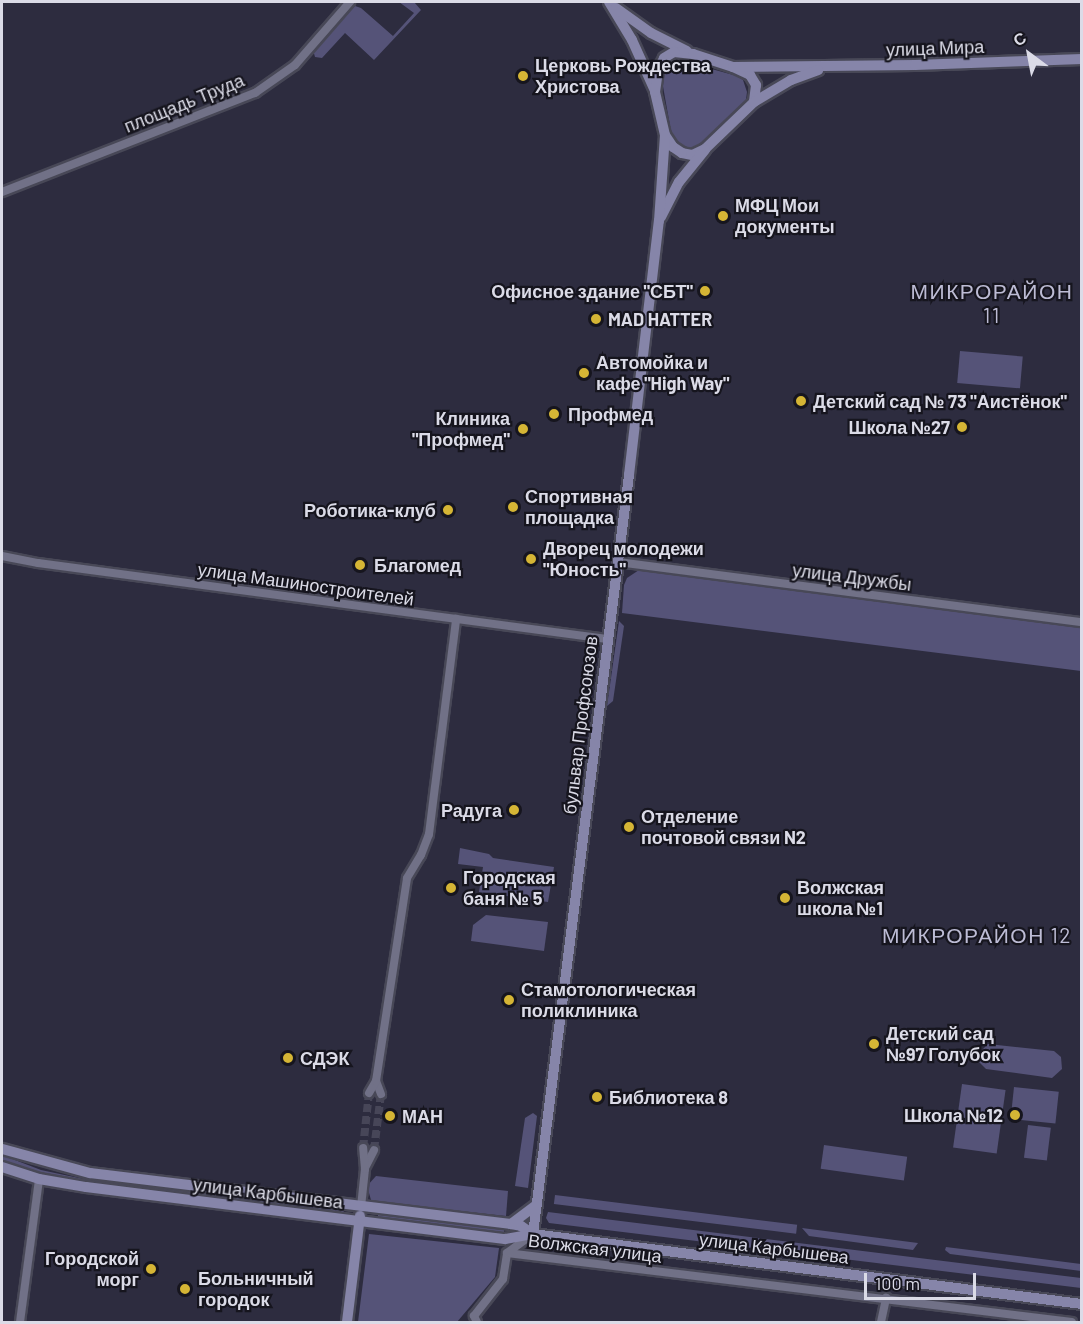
<!DOCTYPE html>
<html>
<head>
<meta charset="utf-8">
<style>
  body { margin:0 }
  #map { position:relative; width:1083px; height:1324px; overflow:hidden; background:#2d2c3f; font-family:Barlow,sans-serif }
  div>[style] { position:absolute }
  .green>* { inset:0; background:#555378; transform-origin:0 0 }
  .street-tunnel>* { height:8px; margin-top:-4px; transform-origin:0; background:repeating-linear-gradient(90deg,#474658 0 8px,transparent 0 12px) }
  .roads { filter:drop-shadow(2px 0 #484857) drop-shadow(-2px 0 #484857) drop-shadow(0 2px #484857) drop-shadow(0 -2px #484857) }
  .street>* { height:8px; margin:-4px; padding:0 4px; transform-origin:4px; border-radius:4px; background:#717187 }
  .secondary>* { height:10px; margin:-5px; padding:0 5px; transform-origin:5px; border-radius:5px; background:#8685a9 }
  .dots>* { width:16px; height:16px; translate:-50% -50%; box-sizing:border-box; border:3px solid #16151e; border-radius:50% }
  span { translate:-50% -50%; white-space:nowrap; text-align:center; line-height:1.15; -webkit-text-stroke:4.5px #16151e; paint-order:stroke }
  .street-label { font-size:18px; color:#dbdbe7 }
  .poi-label { font-size:18px; color:#dbdbe7; font-weight:700 }
  .left { translate:0 -50%; text-align:left }
  .right { translate:-100% -50%; text-align:right }
  .quarter-label { font-size:21px; color:#bdbcd5; letter-spacing:1.5px }
  .frame { position:absolute; inset:0; border:3px solid #dbdbe7; pointer-events:none }
  .north { position:absolute; left:999px; top:24px; width:60px; height:60px; -webkit-text-stroke:4px #16151e; paint-order:stroke; rotate:328deg; font-size:16px; font-weight:700; line-height:24px; text-align:center; color:#dbdbe7 }
  .north::after { content:''; display:block; margin:auto; width:21px; height:27px; background:#dbdbe7; clip-path:polygon(50% 0,100% 100%,50% 72%,0 100%) }
  .scale { position:absolute; left:864px; top:1273px; width:112px; height:27px; box-sizing:border-box; border:3px solid #dbdbe7; border-top:0; padding-left:8px; font-size:18px; line-height:21px; white-space:nowrap; color:#dbdbe7; -webkit-text-stroke:4px #16151e; paint-order:stroke }
</style>
</head>
<body>
<div id="map">
  <div class="green">
    <i style="clip-path:polygon(399px 2px,414px 2px,421px 10px,374px 60px,345px 33px,322px 58px,315px 57px,313px 50px,355px 6px,361px 8px,393px 36px,414px 13px)"></i>
    <i style="clip-path:polygon(679px 60px,737px 76px,743px 80px,747px 92px,746px 100px,697px 147px,688px 149px,676px 144px,672px 137px,661px 75px,667px 63px)"></i>
    <i style="left:960px;top:351px;width:63px;height:32px;rotate:5deg"></i>
    <i style="clip-path:polygon(639px 570px,1081px 627px,1081px 671px,622px 613px,624px 585px,627px 578px)"></i>
    <i style="clip-path:polygon(619px 621px,624px 626px,613px 701px,607px 706px)"></i>
    <i style="clip-path:polygon(460px 848px,489px 854px,493px 858px,554px 867px,548px 902px,479px 892px,483px 867px,458px 864px)"></i>
    <i style="clip-path:polygon(486px 915px,548px 922px,544px 951px,471px 941px,473px 925px)"></i>
    <i style="clip-path:polygon(988px 1044px,1054px 1051px,1061px 1057px,1062px 1069px,1052px 1078px,986px 1069px,979px 1062px,979px 1053px)"></i>
    <i style="left:962px;top:1084px;width:44px;height:64px;rotate:8deg"></i>
    <i style="left:1014px;top:1087px;width:45px;height:32px;rotate:6deg"></i>
    <i style="clip-path:polygon(533px 1113px,537px 1116px,528px 1188px,515px 1186px,525px 1118px)"></i>
    <i style="left:1028px;top:1125px;width:23px;height:33px;rotate:7deg"></i>
    <i style="left:824px;top:1145px;width:84px;height:24px;rotate:8deg"></i>
    <i style="clip-path:polygon(2px 1155px,41px 1170px,88px 1180px,344px 1210px,343px 1214px,87px 1183px,39px 1174px,2px 1160px)"></i>
    <i style="clip-path:polygon(376px 1176px,508px 1191px,506px 1216px,377px 1202px,371px 1200px,367px 1186px)"></i>
    <i style="left:555px;top:1195px;width:244px;height:9px;rotate:7deg"></i>
    <i style="clip-path:polygon(548px 1212px,1081px 1278px,1081px 1288px,549px 1223px,546px 1218px)"></i>
    <i style="clip-path:polygon(378px 1213px,504px 1230px,504px 1233px,378px 1217px)"></i>
    <i style="clip-path:polygon(802px 1228px,918px 1243px,913px 1250px,809px 1236px)"></i>
    <i style="clip-path:polygon(369px 1234px,499px 1248px,495px 1277px,457px 1322px,358px 1322px)"></i>
    <i style="clip-path:polygon(946px 1247px,1081px 1264px,1081px 1271px,950px 1254px,945px 1250px)"></i>
  </div>
  <div class="street-tunnel">
    <i style="left:363px;top:1148px;width:55px;rotate:-83.8deg"></i>
    <i style="left:374px;top:1150px;width:56px;rotate:-82.9deg"></i>
  </div>
  <div class="roads">
    <div class="street">
      <i style="left:2px;top:192px;width:272px;rotate:-21.4deg"></i>
      <i style="left:255px;top:93px;width:49px;rotate:-35deg"></i>
      <i style="left:295px;top:65px;width:84px;rotate:-48.9deg"></i>
      <i style="left:2px;top:556px;width:37px;rotate:11deg"></i>
      <i style="left:38px;top:563px;width:574px;rotate:7.61deg"></i>
      <i style="left:618px;top:562px;width:468px;rotate:7.4deg"></i>
      <i style="left:376px;top:1081px;width:14px;rotate:69deg"></i>
      <i style="left:369px;top:1093px;width:14px;rotate:-60deg"></i>
      <i style="left:376px;top:1081px;width:205px;rotate:-81.3deg"></i>
      <i style="left:407px;top:878px;width:27px;rotate:-59deg"></i>
      <i style="left:421px;top:855px;width:22px;rotate:-69deg"></i>
      <i style="left:429px;top:834px;width:217px;rotate:-82.8deg"></i>
      <i style="left:365px;top:1168px;width:20px;rotate:-63deg"></i>
      <i style="left:361px;top:1207px;width:38px;rotate:-84deg"></i>
      <i style="left:365px;top:1169px;width:21px;rotate:-95deg"></i>
      <i style="left:507px;top:1253px;width:569px;rotate:6.96deg"></i>
      <i style="left:20px;top:1322px;width:144px;rotate:-82.4deg"></i>
      <i style="left:477px;top:1322px;width:7px;rotate:-117deg"></i>
      <i style="left:474px;top:1316px;width:47px;rotate:-51.9deg"></i>
      <i style="left:503px;top:1279px;width:26px;rotate:-81deg"></i>
      <i style="left:507px;top:1253px;width:29px;rotate:-36deg"></i>
      <i style="left:881px;top:1322px;width:25px;rotate:-78deg"></i>
    </div>
    <div class="secondary">
      <i style="left:609px;top:2px;width:44px;rotate:58.8deg"></i>
      <i style="left:632px;top:40px;width:56px;rotate:65.7deg"></i>
      <i style="left:616px;top:8px;width:43px;rotate:35.5deg"></i>
      <i style="left:651px;top:33px;width:40px;rotate:26.6deg"></i>
      <i style="left:674px;top:52px;width:19px;rotate:6deg"></i>
      <i style="left:693px;top:54px;width:42px;rotate:18deg"></i>
      <i style="left:733px;top:67px;width:19px;rotate:25deg"></i>
      <i style="left:750px;top:75px;width:12px;rotate:59deg"></i>
      <i style="left:756px;top:85px;width:17px;rotate:97deg"></i>
      <i style="left:754px;top:102px;width:68px;rotate:136.2deg"></i>
      <i style="left:705px;top:149px;width:14px;rotate:155deg"></i>
      <i style="left:692px;top:155px;width:10px;rotate:-169deg"></i>
      <i style="left:682px;top:153px;width:11px;rotate:-146deg"></i>
      <i style="left:673px;top:147px;width:14px;rotate:-124deg"></i>
      <i style="left:665px;top:135px;width:44px;rotate:-103.1deg"></i>
      <i style="left:655px;top:92px;width:22px;rotate:-82deg"></i>
      <i style="left:658px;top:70px;width:13px;rotate:-63deg"></i>
      <i style="left:664px;top:58px;width:12px;rotate:-31deg"></i>
      <i style="left:733px;top:67px;width:182px;rotate:-0.6deg"></i>
      <i style="left:915px;top:65px;width:167px;rotate:-2.1deg"></i>
      <i style="left:754px;top:102px;width:43px;rotate:-30.7deg"></i>
      <i style="left:791px;top:80px;width:29px;rotate:-20deg"></i>
      <i style="left:661px;top:217px;width:39px;rotate:-63deg"></i>
      <i style="left:679px;top:182px;width:41px;rotate:-50.9deg"></i>
      <i style="left:2px;top:1149px;width:91px;rotate:15.3deg"></i>
      <i style="left:90px;top:1173px;width:424px;rotate:6.9deg"></i>
      <i style="left:511px;top:1224px;width:10px;rotate:11deg"></i>
      <i style="left:521px;top:1226px;width:14px;rotate:34deg"></i>
      <i style="left:2px;top:1167px;width:39px;rotate:18deg"></i>
      <i style="left:39px;top:1179px;width:48px;rotate:9.7deg"></i>
      <i style="left:86px;top:1187px;width:422px;rotate:7.1deg"></i>
      <i style="left:505px;top:1239px;width:28px;rotate:-10deg"></i>
      <i style="left:533px;top:1234px;width:553px;rotate:7.27deg"></i>
      <i style="left:511px;top:1224px;width:30px;rotate:-37deg"></i>
      <i style="left:533px;top:1234px;width:765px;rotate:-82.79deg"></i>
      <i style="left:629px;top:475px;width:256px;rotate:-83.3deg"></i>
      <i style="left:659px;top:221px;width:86px;rotate:-86deg"></i>
      <i style="left:347px;top:1322px;width:107px;rotate:-83deg"></i>
    </div>
  </div>
  <div class="dots">
    <i style="left:523px;top:76px;background:#d5b535"></i>
    <i style="left:723px;top:216px;background:#d5b535"></i>
    <i style="left:705px;top:291px;background:#d5b535"></i>
    <i style="left:596px;top:319px;background:#d5b535"></i>
    <i style="left:584px;top:373px;background:#d5b535"></i>
    <i style="left:801px;top:401px;background:#d5b535"></i>
    <i style="left:554px;top:414px;background:#d5b535"></i>
    <i style="left:962px;top:427px;background:#d5b535"></i>
    <i style="left:523px;top:429px;background:#d5b535"></i>
    <i style="left:513px;top:507px;background:#d5b535"></i>
    <i style="left:448px;top:510px;background:#d5b535"></i>
    <i style="left:531px;top:559px;background:#d5b535"></i>
    <i style="left:360px;top:565px;background:#d5b535"></i>
    <i style="left:514px;top:810px;background:#d5b535"></i>
    <i style="left:629px;top:827px;background:#d5b535"></i>
    <i style="left:451px;top:888px;background:#d5b535"></i>
    <i style="left:785px;top:898px;background:#d5b535"></i>
    <i style="left:509px;top:1000px;background:#d5b535"></i>
    <i style="left:874px;top:1044px;background:#d5b535"></i>
    <i style="left:288px;top:1058px;background:#d5b535"></i>
    <i style="left:597px;top:1097px;background:#d5b535"></i>
    <i style="left:1015px;top:1115px;background:#d5b535"></i>
    <i style="left:390px;top:1116px;background:#d5b535"></i>
    <i style="left:151px;top:1269px;background:#d5b535"></i>
    <i style="left:185px;top:1289px;background:#d5b535"></i>
  </div>
  <div class="street-label">
    <span style="left:935px;top:48px;rotate:-2deg">улица Мира</span>
    <span style="left:184px;top:103px;rotate:-22deg">площадь Труда</span>
    <span style="left:852px;top:577px;rotate:7deg">улица Дружбы</span>
    <span style="left:306px;top:584px;rotate:8deg">улица Машиностроителей</span>
    <span style="left:580px;top:725px;rotate:-83deg">бульвар Профсоюзов</span>
    <span style="left:268px;top:1193px;rotate:7deg">улица Карбышева</span>
    <span style="left:595px;top:1248px;rotate:7deg">Волжская улица</span>
    <span style="left:774px;top:1248px;rotate:7deg">улица Карбышева</span>
  </div>
  <div class="poi-label">
    <span class="left" style="left:535px;top:76px">Церковь Рождества<br>Христова</span>
    <span class="left" style="left:735px;top:216px">МФЦ Мои<br>документы</span>
    <span class="right" style="left:693px;top:291px">Офисное здание "СБТ"</span>
    <span class="left" style="left:608px;top:319px">MAD HATTER</span>
    <span class="left" style="left:596px;top:373px">Автомойка и<br>кафе "High Way"</span>
    <span class="left" style="left:813px;top:401px">Детский сад № 73 "Аистёнок"</span>
    <span class="left" style="left:568px;top:414px">Профмед</span>
    <span class="right" style="left:510px;top:429px">Клиника<br>"Профмед"</span>
    <span class="right" style="left:950px;top:427px">Школа №27</span>
    <span class="left" style="left:525px;top:507px">Спортивная<br>площадка</span>
    <span class="right" style="left:436px;top:510px">Роботика-клуб</span>
    <span class="left" style="left:543px;top:559px">Дворец молодежи<br>"Юность"</span>
    <span class="left" style="left:374px;top:565px">Благомед</span>
    <span class="right" style="left:502px;top:810px">Радуга</span>
    <span class="left" style="left:641px;top:827px">Отделение<br>почтовой связи N2</span>
    <span class="left" style="left:463px;top:888px">Городская<br>баня № 5</span>
    <span class="left" style="left:797px;top:898px">Волжская<br>школа №1</span>
    <span class="left" style="left:521px;top:1000px">Стамотологическая<br>поликлиника</span>
    <span class="left" style="left:886px;top:1044px">Детский сад<br>№97 Голубок</span>
    <span class="left" style="left:300px;top:1058px">СДЭК</span>
    <span class="left" style="left:609px;top:1097px">Библиотека 8</span>
    <span class="right" style="left:1003px;top:1115px">Школа №12</span>
    <span class="left" style="left:402px;top:1116px">МАН</span>
    <span class="right" style="left:139px;top:1269px">Городской<br>морг</span>
    <span class="left" style="left:198px;top:1289px">Больничный<br>городок</span>
  </div>
  <div class="quarter-label">
    <span style="left:992px;top:303px">МИКРОРАЙОН<br>11</span>
    <span style="left:977px;top:935px">МИКРОРАЙОН 12</span>
  </div>
  <div class="frame"></div>
  <div class="north">С</div>
  <div class="scale">100 m</div>
</div>
</body>
</html>
